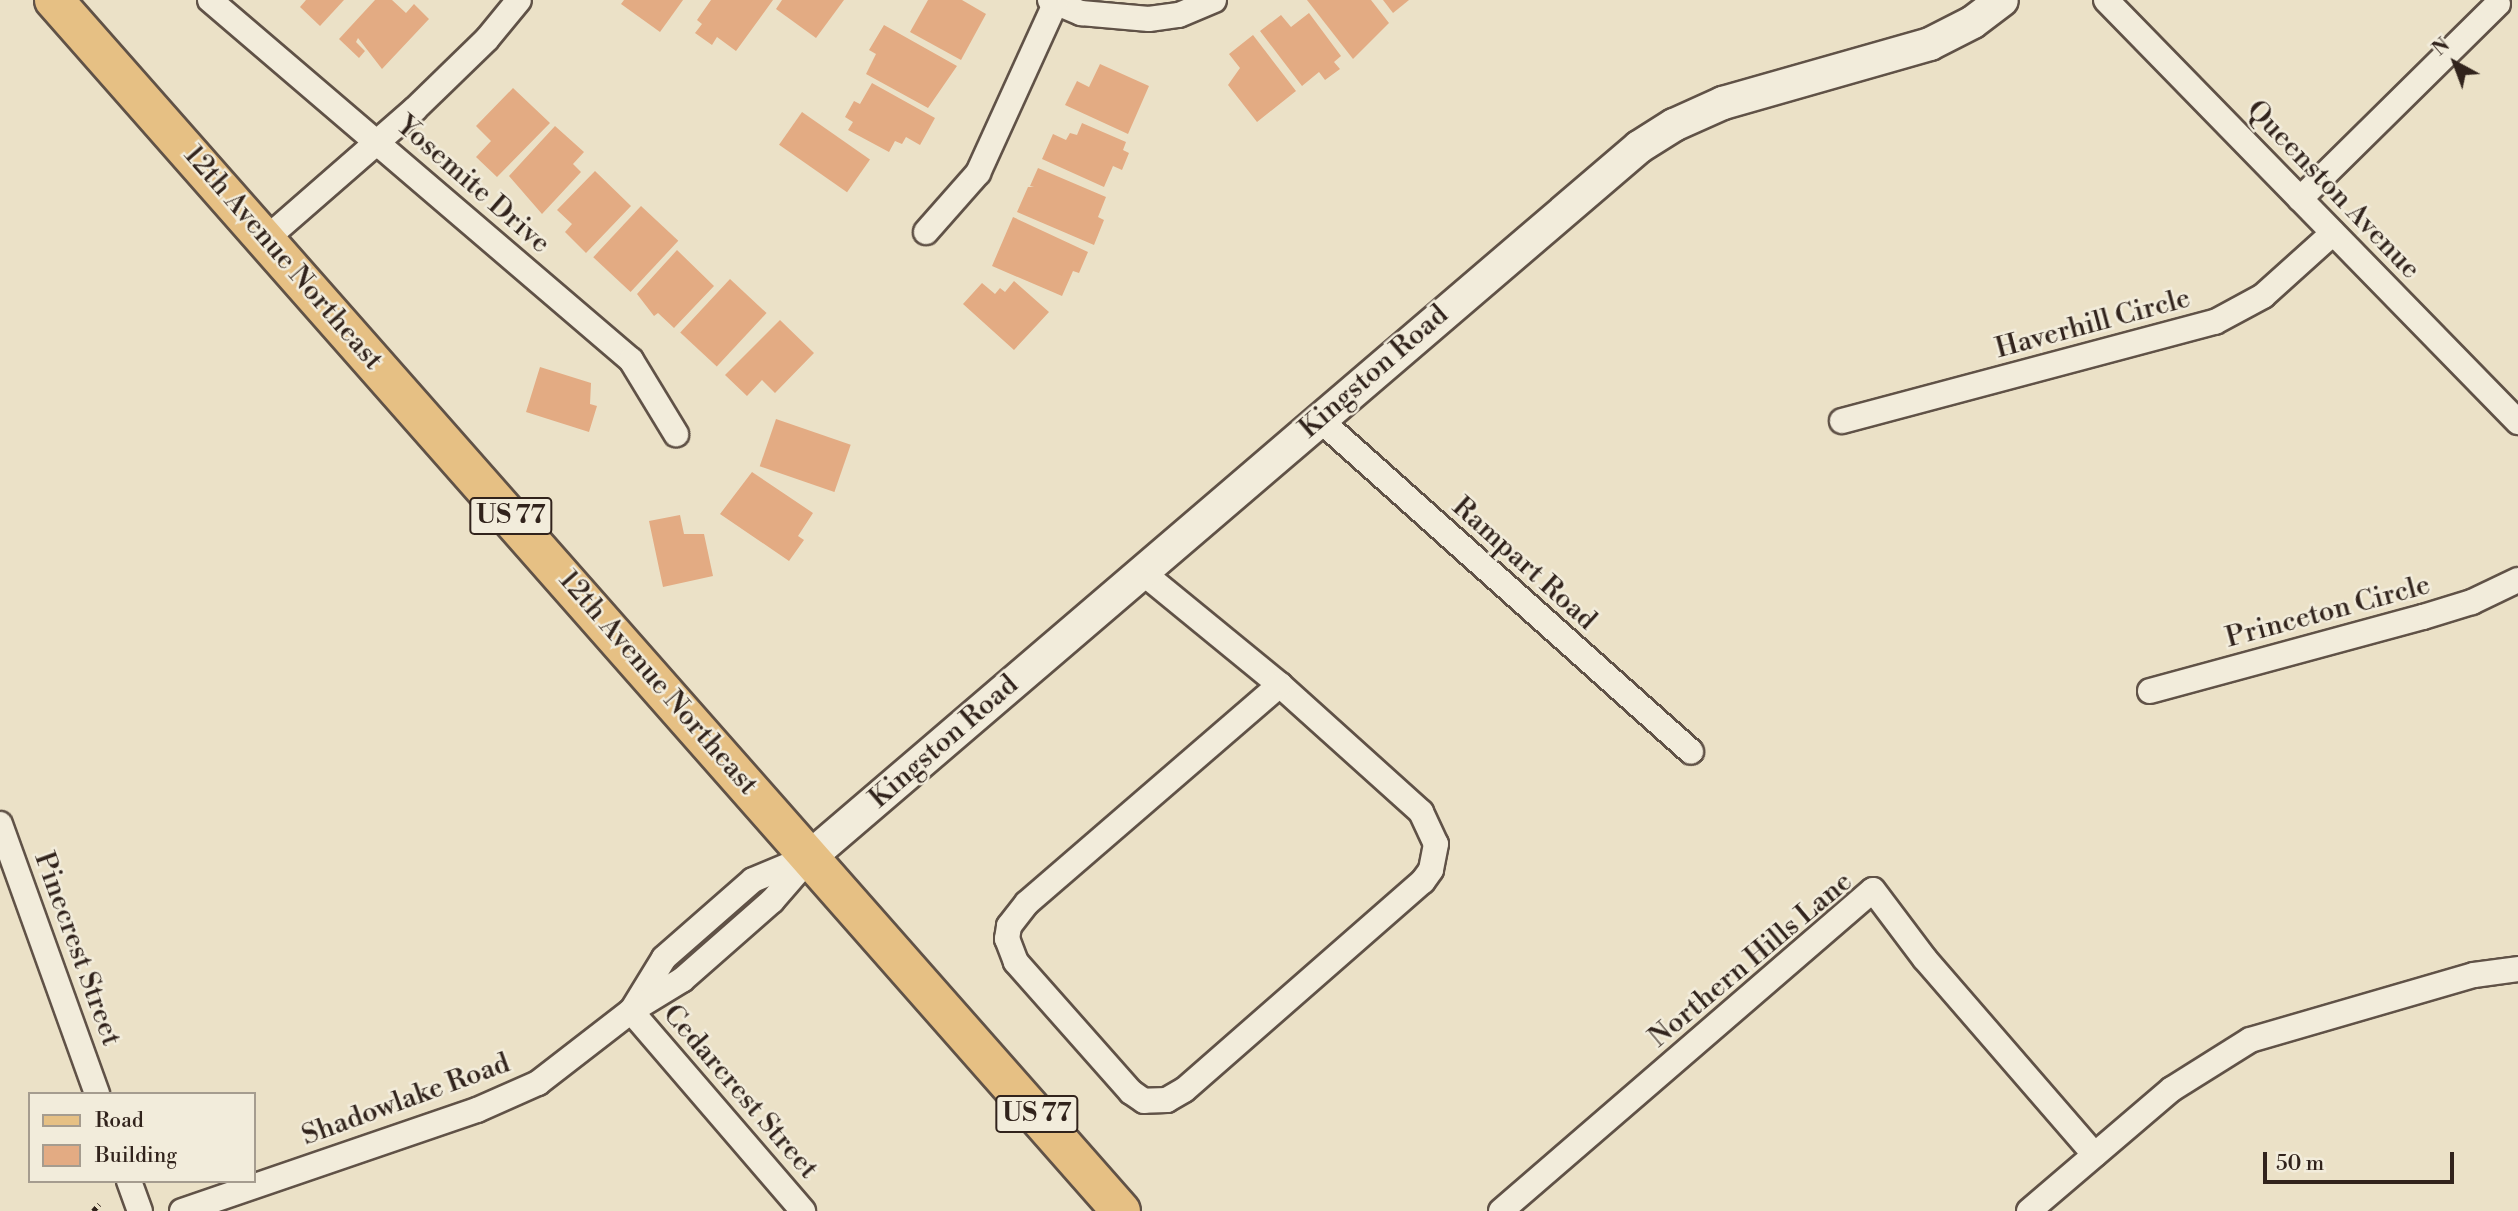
<!DOCTYPE html>
<html>
<head>
<meta charset="utf-8">
<style>
  body { margin:0 }
  #map { position:relative; width:2518px; height:1211px; overflow:hidden; background:#ebe1c7; font-family:"Libre Bodoni",serif }
  div>[style] { position:absolute }
  .building>* { inset:0; background:#e3ab83; transform-origin:0 0 }
  .path>* { height:4.5px; margin-top:-2.25px; transform-origin:0; background:repeating-linear-gradient(90deg,#31231c 0 5px,transparent 0 8.5px) }
  .roads { filter:drop-shadow(2px 0 #605247) drop-shadow(-2px 0 #605247) drop-shadow(0 2px #605247) drop-shadow(0 -2px #605247) }
  .minor>* { height:24px; margin:-12px; padding:0 12px; transform-origin:12px; border-radius:12px; background:#f2ecdb }
  .tertiary>* { height:32px; margin:-16px; padding:0 16px; transform-origin:16px; border-radius:16px; background:#f2ecdb }
  .primary>* { height:38px; margin:-19px; padding:0 19px; transform-origin:19px; border-radius:19px; background:#e6c084 }
  span { translate:-50% -50%; white-space:nowrap; text-align:center; line-height:1.15; -webkit-text-stroke:5px #f2ecdb; paint-order:stroke }
  .shield-label span { padding:2px 5px; background:#f2ecdb; border:2px solid; border-radius:5px; -webkit-text-stroke-width:0 }
  .shield-label { font-size:26px; color:#31231c; font-weight:700 }
  .street-label { font-size:28px; color:#31231c }
  .legend { position:absolute; left:28px; top:1092px; width:228px; height:91px; box-sizing:border-box; background:#f2ecdb; border:2px solid #a59c8f; margin:0; padding:9px 12px; list-style:none; font-size:21px; color:#31231c }
  .legend li { display:flex; align-items:center; gap:14px; height:35px }
  .legend b { width:35px; border:2px solid #a59c8f }
  .north { position:absolute; left:2420px; top:28px; width:70px; height:70px; -webkit-text-stroke:5px #f2ecdb; paint-order:stroke; rotate:319deg; font-size:19px; font-weight:700; line-height:28px; text-align:center; color:#31231c }
  .north::after { content:''; display:block; margin:auto; width:24px; height:32px; background:#31231c; clip-path:polygon(50% 0,100% 100%,50% 72%,0 100%) }
  .scale { position:absolute; left:2263px; top:1152px; width:191px; height:32px; box-sizing:border-box; border:4px solid #31231c; border-top:0; padding-left:9px; font-size:21px; line-height:24px; white-space:nowrap; color:#31231c; -webkit-text-stroke:5px #f2ecdb; paint-order:stroke }
</style>
</head>
<body>
<div id="map">
  <div class="building">
    <i style="clip-path:polygon(306px 0,344px 0,320px 26px,300px 7px)"></i>
    <i style="clip-path:polygon(375px 0,392px 0,406px 13px,414px 4px,429px 19px,382px 69px,358px 38px,356px 42px,365px 51px,359px 58px,339px 39px)"></i>
    <i style="clip-path:polygon(624px 0,683px 0,660px 32px,621px 4px)"></i>
    <i style="clip-path:polygon(711px 0,773px 0,736px 51px,717px 37px,712px 45px,695px 33px,702px 24px,697px 20px)"></i>
    <i style="clip-path:polygon(782px 0,844px 0,816px 38px,776px 9px)"></i>
    <i style="clip-path:polygon(928px 0,962px 0,986px 14px,961px 60px,910px 32px)"></i>
    <i style="clip-path:polygon(1307px 0,1371px 0,1389px 23px,1353px 59px)"></i>
    <i style="clip-path:polygon(1383px 0,1409px 0,1393px 13px)"></i>
    <i style="clip-path:polygon(1309px 13px,1341px 56px,1334px 62px,1340px 69px,1325px 80px,1319px 72px,1302px 86px,1260px 31px,1281px 15px,1291px 27px)"></i>
    <i style="clip-path:polygon(884px 25px,957px 66px,928px 108px,866px 74px,876px 54px,869px 50px)"></i>
    <i style="clip-path:polygon(1253px 35px,1296px 91px,1257px 122px,1228px 85px,1240px 68px,1229px 54px)"></i>
    <i style="clip-path:polygon(1100px 64px,1149px 86px,1128px 134px,1065px 105px,1077px 81px,1089px 87px)"></i>
    <i style="clip-path:polygon(872px 83px,935px 118px,920px 145px,906px 137px,902px 144px,895px 141px,889px 152px,848px 130px,853px 122px,845px 117px,854px 101px,860px 104px)"></i>
    <i style="clip-path:polygon(513px 88px,550px 123px,497px 177px,476px 157px,491px 141px,476px 126px)"></i>
    <i style="left:802px;top:112px;width:83px;height:40px;rotate:35deg"></i>
    <i style="clip-path:polygon(1082px 123px,1126px 142px,1123px 150px,1129px 153px,1122px 170px,1113px 166px,1104px 187px,1042px 159px,1053px 134px,1066px 140px,1070px 133px,1077px 135px)"></i>
    <i style="clip-path:polygon(555px 126px,584px 152px,573px 164px,581px 172px,542px 214px,509px 176px)"></i>
    <i style="clip-path:polygon(1038px 168px,1106px 197px,1098px 217px,1104px 220px,1094px 245px,1017px 212px,1028px 187px,1034px 187px,1030px 186px)"></i>
    <i style="clip-path:polygon(595px 171px,631px 206px,586px 253px,565px 232px,572px 224px,557px 210px)"></i>
    <i style="left:641px;top:206px;width:51px;height:70px;rotate:43deg"></i>
    <i style="clip-path:polygon(1013px 217px,1088px 252px,1079px 273px,1073px 271px,1062px 296px,992px 266px)"></i>
    <i style="clip-path:polygon(677px 250px,714px 286px,674px 328px,658px 313px,654px 316px,637px 294px)"></i>
    <i style="left:730px;top:279px;width:50px;height:73px;rotate:43deg"></i>
    <i style="clip-path:polygon(1014px 281px,1049px 312px,1014px 350px,963px 304px,982px 283px,995px 294px,1000px 288px,1005px 292px)"></i>
    <i style="clip-path:polygon(780px 320px,814px 353px,775px 393px,762px 380px,747px 396px,725px 375px)"></i>
    <i style="clip-path:polygon(540px 367px,591px 383px,590px 404px,597px 406px,589px 432px,526px 412px)"></i>
    <i style="left:776px;top:419px;width:79px;height:50px;rotate:19deg"></i>
    <i style="clip-path:polygon(752px 472px,813px 513px,798px 536px,804px 540px,789px 561px,720px 514px)"></i>
    <i style="clip-path:polygon(680px 515px,684px 534px,704px 534px,713px 576px,663px 587px,649px 521px)"></i>
  </div>
  <div class="path">
    <i style="left:93px;top:1211px;width:9px;rotate:-49deg"></i>
  </div>
  <div class="roads">
    <div class="minor">
      <i style="left:210px;top:0;width:554px;rotate:40.53deg"></i>
      <i style="left:631px;top:360px;width:87px;rotate:58.7deg"></i>
      <i style="left:1050px;top:0;width:34px;rotate:23deg"></i>
      <i style="left:1081px;top:13px;width:68px;rotate:5deg"></i>
      <i style="left:1149px;top:19px;width:30px;rotate:-8deg"></i>
      <i style="left:1179px;top:15px;width:38px;rotate:-23deg"></i>
      <i style="left:2106px;top:0;width:590px;rotate:45.69deg"></i>
      <i style="left:2300px;top:199px;width:278px;rotate:-44.6deg"></i>
      <i style="left:926px;top:232px;width:79px;rotate:-48.6deg"></i>
      <i style="left:978px;top:173px;width:188px;rotate:-65.5deg"></i>
      <i style="left:266px;top:239px;width:198px;rotate:-41.1deg"></i>
      <i style="left:415px;top:109px;width:100px;rotate:-44.2deg"></i>
      <i style="left:487px;top:39px;width:50px;rotate:-50.6deg"></i>
      <i style="left:1319px;top:419px;width:499px;rotate:41.8deg"></i>
      <i style="left:1842px;top:421px;width:386px;rotate:-14.9deg"></i>
      <i style="left:2215px;top:322px;width:55px;rotate:-28.4deg"></i>
      <i style="left:2263px;top:296px;width:94px;rotate:-42deg"></i>
      <i style="left:1142px;top:572px;width:178px;rotate:39.3deg"></i>
      <i style="left:1280px;top:685px;width:190px;rotate:42deg"></i>
      <i style="left:1421px;top:812px;width:35px;rotate:65deg"></i>
      <i style="left:1436px;top:844px;width:26px;rotate:101deg"></i>
      <i style="left:1431px;top:870px;width:14px;rotate:126deg"></i>
      <i style="left:1423px;top:881px;width:317px;rotate:138.8deg"></i>
      <i style="left:1184px;top:1090px;width:20px;rotate:150deg"></i>
      <i style="left:1167px;top:1100px;width:23px;rotate:178deg"></i>
      <i style="left:1144px;top:1101px;width:16px;rotate:-145deg"></i>
      <i style="left:1131px;top:1092px;width:174px;rotate:-131.5deg"></i>
      <i style="left:1016px;top:962px;width:25px;rotate:-111deg"></i>
      <i style="left:1007px;top:939px;width:13px;rotate:-81deg"></i>
      <i style="left:1009px;top:926px;width:29px;rotate:-52deg"></i>
      <i style="left:1027px;top:903px;width:334px;rotate:-40.8deg"></i>
      <i style="left:2150px;top:691px;width:283px;rotate:-15.2deg"></i>
      <i style="left:2423px;top:617px;width:51px;rotate:-17deg"></i>
      <i style="left:2472px;top:602px;width:51px;rotate:-25.6deg"></i>
      <i style="left:0;top:824px;width:287px;rotate:70.2deg"></i>
      <i style="left:634px;top:1007px;width:57px;rotate:-58.5deg"></i>
      <i style="left:664px;top:958px;width:118px;rotate:-41.2deg"></i>
      <i style="left:753px;top:880px;width:57px;rotate:-22.5deg"></i>
      <i style="left:631px;top:1011px;width:264px;rotate:49.3deg"></i>
      <i style="left:129px;top:1181px;width:32px;rotate:70deg"></i>
      <i style="left:182px;top:1211px;width:312px;rotate:-18.9deg"></i>
      <i style="left:477px;top:1110px;width:67px;rotate:-23.9deg"></i>
      <i style="left:538px;top:1083px;width:118px;rotate:-37.7deg"></i>
      <i style="left:631px;top:1011px;width:60px;rotate:-31.3deg"></i>
      <i style="left:682px;top:980px;width:120px;rotate:-41.3deg"></i>
      <i style="left:772px;top:901px;width:60px;rotate:-49.1deg"></i>
      <i style="left:1501px;top:1211px;width:491px;rotate:-40.8deg"></i>
      <i style="left:1873px;top:890px;width:86px;rotate:53deg"></i>
      <i style="left:1925px;top:959px;width:259px;rotate:49.1deg"></i>
      <i style="left:2029px;top:1211px;width:188px;rotate:-40.5deg"></i>
      <i style="left:2172px;top:1089px;width:92px;rotate:-32.1deg"></i>
      <i style="left:2250px;top:1040px;width:233px;rotate:-16.2deg"></i>
      <i style="left:2474px;top:975px;width:44px;rotate:-7.8deg"></i>
    </div>
    <div class="tertiary">
      <i style="left:811px;top:856px;width:1090px;rotate:-40.57deg"></i>
      <i style="left:1639px;top:147px;width:41px;rotate:-32.2deg"></i>
      <i style="left:1674px;top:125px;width:54px;rotate:-24.2deg"></i>
      <i style="left:1723px;top:103px;width:215px;rotate:-15.9deg"></i>
      <i style="left:1930px;top:44px;width:48px;rotate:-27.1deg"></i>
      <i style="left:1973px;top:22px;width:36px;rotate:-37deg"></i>
    </div>
    <div class="primary">
      <i style="left:54px;top:0;width:1614px;rotate:48.62deg"></i>
    </div>
  </div>
  <div class="shield-label">
    <span style="left:511px;top:516px">US 77</span>
    <span style="left:1037px;top:1114px">US 77</span>
  </div>
  <div class="street-label">
    <span style="left:473px;top:185px;rotate:41deg">Yosemite Drive</span>
    <span style="left:2333px;top:190px;rotate:46deg">Queenston Avenue</span>
    <span style="left:283px;top:258px;rotate:49deg">12th Avenue Northeast</span>
    <span style="left:2093px;top:324px;rotate:-15deg">Haverhill Circle</span>
    <span style="left:1374px;top:372px;rotate:-41deg">Kingston Road</span>
    <span style="left:1524px;top:564px;rotate:42deg">Rampart Road</span>
    <span style="left:2328px;top:612px;rotate:-15deg">Princeton Circle</span>
    <span style="left:658px;top:683px;rotate:49deg">12th Avenue Northeast</span>
    <span style="left:944px;top:742px;rotate:-41deg">Kingston Road</span>
    <span style="left:77px;top:949px;rotate:70deg">Pinecrest Street</span>
    <span style="left:1751px;top:960px;rotate:-40deg">Northern Hills Lane</span>
    <span style="left:740px;top:1092px;rotate:49deg">Cedarcrest Street</span>
    <span style="left:406px;top:1100px;rotate:-20deg">Shadowlake Road</span>
  </div>
  <ul class="legend">
  <li><b style="height:9px;background:#e6c084"></b>Road</li>
  <li><b style="height:19px;background:#e3ab83"></b>Building</li>
  </ul>
  <div class="north">N</div>
  <div class="scale">50 m</div>
</div>
</body>
</html>
